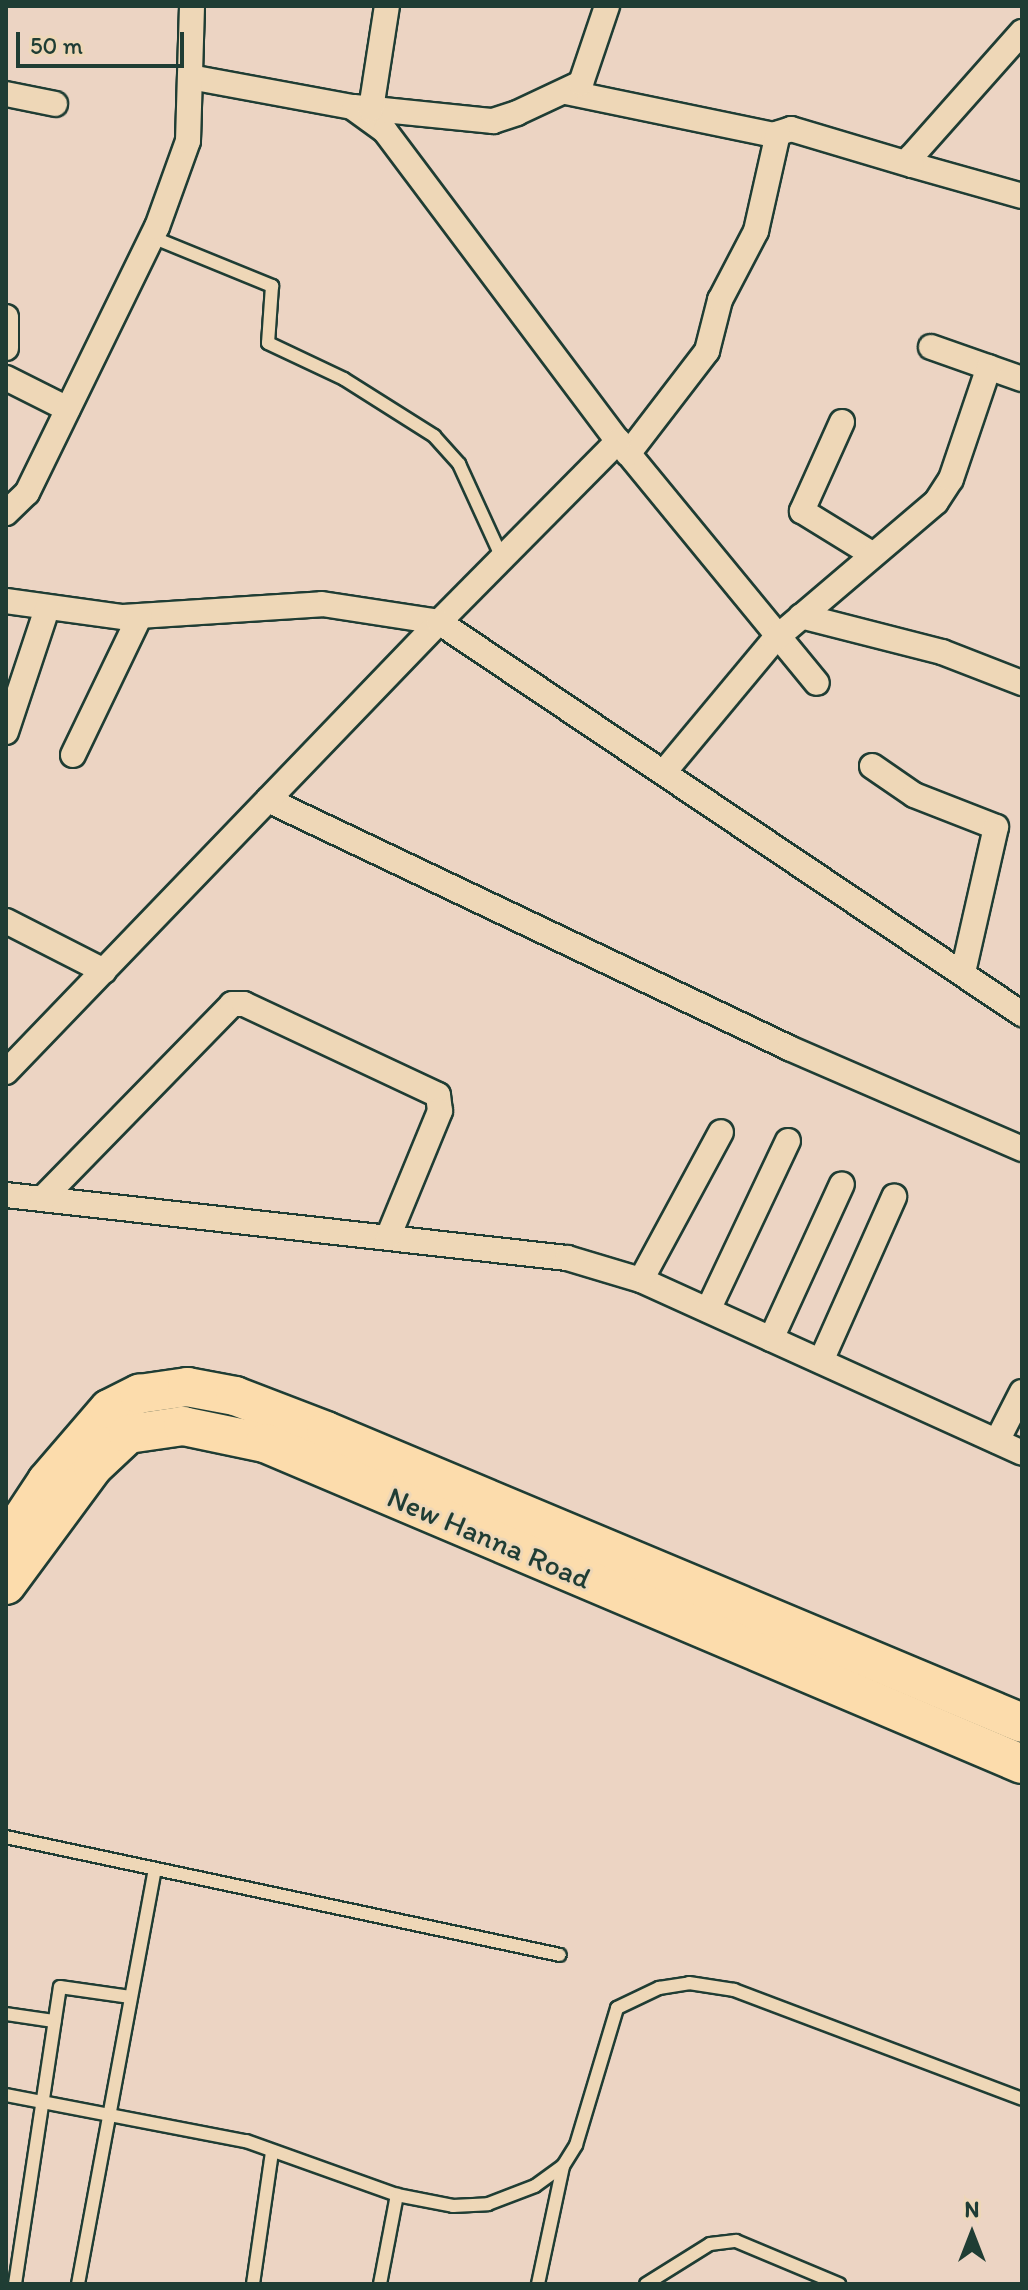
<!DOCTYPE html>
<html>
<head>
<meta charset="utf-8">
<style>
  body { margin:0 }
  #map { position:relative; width:1028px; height:2290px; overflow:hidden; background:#ecd4c3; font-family:Itim,sans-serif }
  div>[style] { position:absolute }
  .roads { filter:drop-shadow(2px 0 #1f3d34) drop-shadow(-2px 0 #1f3d34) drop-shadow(0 2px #1f3d34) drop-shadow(0 -2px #1f3d34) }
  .lane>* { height:12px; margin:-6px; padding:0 6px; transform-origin:6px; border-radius:6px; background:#eed7b7 }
  .street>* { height:24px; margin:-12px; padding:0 12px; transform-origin:12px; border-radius:12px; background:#eed7b7 }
  .primary>* { height:38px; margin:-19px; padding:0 19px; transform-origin:19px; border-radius:19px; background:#fcdcac }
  span { translate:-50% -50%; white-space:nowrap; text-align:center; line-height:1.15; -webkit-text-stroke:6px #eed7b7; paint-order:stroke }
  .street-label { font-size:30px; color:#1f3d34 }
  .frame { position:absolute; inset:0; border:8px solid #1f3d34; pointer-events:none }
  .north { position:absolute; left:932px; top:2194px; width:80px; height:80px; -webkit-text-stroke:6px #eed7b7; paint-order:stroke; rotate:0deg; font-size:22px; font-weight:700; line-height:32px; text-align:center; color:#1f3d34 }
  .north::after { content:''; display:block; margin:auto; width:28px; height:36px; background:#1f3d34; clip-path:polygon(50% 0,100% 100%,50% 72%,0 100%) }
  .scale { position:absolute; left:16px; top:32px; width:168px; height:36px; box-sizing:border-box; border:4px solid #1f3d34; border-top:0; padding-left:10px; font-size:24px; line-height:28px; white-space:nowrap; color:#1f3d34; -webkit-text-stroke:6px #eed7b7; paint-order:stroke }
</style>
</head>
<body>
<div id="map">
  <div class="roads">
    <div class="lane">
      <i style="left:152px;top:237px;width:130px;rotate:22.2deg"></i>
      <i style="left:272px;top:286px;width:57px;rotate:94deg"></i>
      <i style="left:268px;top:343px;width:84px;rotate:25.3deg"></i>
      <i style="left:344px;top:379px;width:107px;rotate:32.3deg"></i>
      <i style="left:434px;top:436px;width:38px;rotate:48deg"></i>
      <i style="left:459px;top:464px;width:103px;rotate:65.4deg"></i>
      <i style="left:6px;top:1837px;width:566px;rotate:12.02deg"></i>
      <i style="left:6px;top:2014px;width:49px;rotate:8.3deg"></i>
      <i style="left:6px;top:2095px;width:244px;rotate:10.9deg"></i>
      <i style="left:246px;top:2141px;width:160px;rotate:19.7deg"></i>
      <i style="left:397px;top:2195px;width:57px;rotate:11.1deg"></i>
      <i style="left:453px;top:2206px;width:35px;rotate:-3deg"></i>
      <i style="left:488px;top:2204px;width:50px;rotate:-21deg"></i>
      <i style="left:535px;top:2186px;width:34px;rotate:-36deg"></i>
      <i style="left:563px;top:2166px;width:25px;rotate:-58deg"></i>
      <i style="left:576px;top:2145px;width:143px;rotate:-73.3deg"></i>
      <i style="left:617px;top:2008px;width:47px;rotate:-25.5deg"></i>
      <i style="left:659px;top:1988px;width:30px;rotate:-9deg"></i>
      <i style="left:689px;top:1983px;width:46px;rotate:8.8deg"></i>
      <i style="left:734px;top:1990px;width:308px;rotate:20.7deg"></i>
      <i style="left:15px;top:2284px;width:300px;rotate:-81.4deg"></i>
      <i style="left:60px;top:1987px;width:71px;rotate:8.1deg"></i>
      <i style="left:78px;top:2284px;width:422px;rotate:-79.5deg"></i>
      <i style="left:253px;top:2284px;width:133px;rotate:-81.8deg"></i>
      <i style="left:380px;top:2284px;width:91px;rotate:-79.2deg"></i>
      <i style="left:538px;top:2284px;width:121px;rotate:-78deg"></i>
      <i style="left:646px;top:2284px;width:75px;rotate:-32deg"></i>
      <i style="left:710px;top:2244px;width:26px;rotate:-7deg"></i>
      <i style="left:736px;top:2241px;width:112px;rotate:22.7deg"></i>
    </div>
    <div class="street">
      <i style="left:1022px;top:32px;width:167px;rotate:131.6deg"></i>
      <i style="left:911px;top:157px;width:8px;rotate:83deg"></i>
      <i style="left:912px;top:165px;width:114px;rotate:15.7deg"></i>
      <i style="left:190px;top:77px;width:165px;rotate:10.5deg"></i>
      <i style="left:352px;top:107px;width:41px;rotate:36deg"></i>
      <i style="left:385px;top:131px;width:388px;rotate:53.1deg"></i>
      <i style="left:618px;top:441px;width:313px;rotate:50.6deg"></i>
      <i style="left:566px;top:92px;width:211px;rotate:11.7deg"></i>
      <i style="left:773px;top:135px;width:19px;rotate:-18deg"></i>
      <i style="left:791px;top:129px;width:126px;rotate:16.6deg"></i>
      <i style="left:6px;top:94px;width:50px;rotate:11.5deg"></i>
      <i style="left:354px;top:107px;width:140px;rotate:5.8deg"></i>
      <i style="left:493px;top:121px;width:25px;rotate:-18deg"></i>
      <i style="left:517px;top:113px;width:71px;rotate:-25.1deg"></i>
      <i style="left:581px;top:83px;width:81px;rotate:-71.3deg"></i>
      <i style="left:371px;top:109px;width:104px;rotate:-81.2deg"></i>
      <i style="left:6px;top:317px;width:31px;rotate:90deg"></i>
      <i style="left:931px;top:347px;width:96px;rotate:19.4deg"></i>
      <i style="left:6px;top:378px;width:69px;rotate:26.6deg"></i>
      <i style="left:842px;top:422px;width:98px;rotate:114.2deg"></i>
      <i style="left:802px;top:511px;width:82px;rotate:31.6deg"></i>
      <i style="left:628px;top:454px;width:130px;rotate:-52.5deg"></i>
      <i style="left:707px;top:351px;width:53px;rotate:-75.7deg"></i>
      <i style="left:720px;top:300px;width:78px;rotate:-62.4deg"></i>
      <i style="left:756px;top:231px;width:100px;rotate:-77.3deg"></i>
      <i style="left:6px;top:513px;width:29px;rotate:-44deg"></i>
      <i style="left:27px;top:493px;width:296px;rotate:-64deg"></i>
      <i style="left:157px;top:227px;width:91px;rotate:-70.2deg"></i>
      <i style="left:188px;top:141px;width:135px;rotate:-88.3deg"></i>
      <i style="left:6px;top:601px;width:118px;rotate:7.8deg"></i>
      <i style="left:123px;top:617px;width:199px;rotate:-3.7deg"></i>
      <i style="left:322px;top:604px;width:118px;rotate:8.7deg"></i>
      <i style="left:439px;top:622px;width:255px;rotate:-45.3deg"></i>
      <i style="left:801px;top:616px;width:146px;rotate:14.3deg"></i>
      <i style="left:942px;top:652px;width:86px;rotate:21.2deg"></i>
      <i style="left:6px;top:732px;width:130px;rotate:-71.6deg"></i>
      <i style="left:73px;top:755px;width:154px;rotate:-64.3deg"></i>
      <i style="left:872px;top:766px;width:51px;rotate:34.6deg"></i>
      <i style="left:914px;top:795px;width:88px;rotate:21.3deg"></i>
      <i style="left:996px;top:827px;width:149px;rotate:102.8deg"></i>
      <i style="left:664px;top:772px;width:173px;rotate:-50.2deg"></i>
      <i style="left:775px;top:639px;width:211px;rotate:-40.4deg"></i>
      <i style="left:936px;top:502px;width:27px;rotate:-57deg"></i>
      <i style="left:951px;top:479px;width:118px;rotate:-71.3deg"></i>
      <i style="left:268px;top:800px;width:577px;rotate:25.45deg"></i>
      <i style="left:789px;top:1048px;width:254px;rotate:23.4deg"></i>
      <i style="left:6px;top:921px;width:110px;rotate:27deg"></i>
      <i style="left:6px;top:1072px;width:624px;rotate:-46.1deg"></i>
      <i style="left:439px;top:622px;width:703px;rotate:33.92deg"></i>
      <i style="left:6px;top:1195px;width:565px;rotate:6.41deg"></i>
      <i style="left:567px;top:1258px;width:77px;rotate:16.6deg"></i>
      <i style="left:641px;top:1280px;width:418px;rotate:24.4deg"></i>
      <i style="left:42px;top:1199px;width:272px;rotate:-45.7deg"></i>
      <i style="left:232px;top:1004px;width:12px"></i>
      <i style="left:244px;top:1004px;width:214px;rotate:25.1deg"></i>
      <i style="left:438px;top:1095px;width:16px;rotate:83deg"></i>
      <i style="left:440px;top:1111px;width:136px;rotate:112.4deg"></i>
      <i style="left:641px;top:1280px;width:168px;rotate:-61.6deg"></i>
      <i style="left:708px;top:1310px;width:187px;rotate:-64.7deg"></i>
      <i style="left:771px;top:1339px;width:170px;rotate:-65.4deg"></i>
      <i style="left:821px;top:1361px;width:180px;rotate:-66deg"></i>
      <i style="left:997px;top:1441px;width:55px;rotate:-63deg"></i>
    </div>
    <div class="primary">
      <i style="left:6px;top:1543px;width:74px;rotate:-56.5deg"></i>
      <i style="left:47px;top:1481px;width:95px;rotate:-49.3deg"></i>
      <i style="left:109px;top:1409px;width:34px;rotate:-27deg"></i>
      <i style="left:139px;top:1394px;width:49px;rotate:-8.3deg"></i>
      <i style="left:187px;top:1387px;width:49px;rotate:10.6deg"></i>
      <i style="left:235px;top:1396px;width:97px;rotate:21deg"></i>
      <i style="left:326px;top:1431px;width:755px;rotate:22.76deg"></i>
      <i style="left:6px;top:1585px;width:147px;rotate:-53.6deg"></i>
      <i style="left:93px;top:1467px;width:48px;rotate:-43.3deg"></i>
      <i style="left:128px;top:1434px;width:56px;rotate:-8.3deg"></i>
      <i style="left:183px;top:1426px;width:84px;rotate:11.7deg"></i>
      <i style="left:265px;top:1443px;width:822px;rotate:22.98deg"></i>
    </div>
  </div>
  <div class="street-label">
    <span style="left:489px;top:1538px;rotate:23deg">New Hanna Road</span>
  </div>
  <div class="frame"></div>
  <div class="north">N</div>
  <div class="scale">50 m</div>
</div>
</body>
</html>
